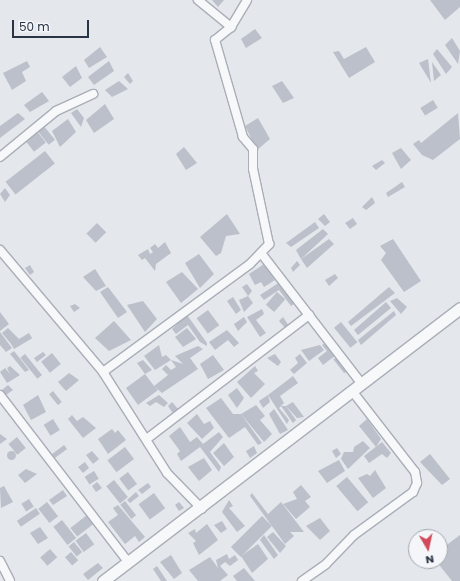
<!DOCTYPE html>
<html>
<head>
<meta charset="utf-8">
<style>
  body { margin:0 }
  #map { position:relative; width:460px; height:581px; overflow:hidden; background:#e4e7ec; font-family:Poppins,sans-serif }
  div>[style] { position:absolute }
  .building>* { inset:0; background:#bbc0ca; transform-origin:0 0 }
  .round { border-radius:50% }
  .roads { filter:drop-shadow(1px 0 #a9aeb7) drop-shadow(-1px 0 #a9aeb7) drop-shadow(0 1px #a9aeb7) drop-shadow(0 -1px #a9aeb7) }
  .minor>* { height:8px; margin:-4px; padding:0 4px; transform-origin:4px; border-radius:4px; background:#f7f8fa }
  .tertiary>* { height:11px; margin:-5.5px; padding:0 5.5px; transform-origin:5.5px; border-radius:5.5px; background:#f7f8fa }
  span { translate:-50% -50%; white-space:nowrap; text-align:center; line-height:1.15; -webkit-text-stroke:4px #f4f6f9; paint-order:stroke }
  .north { position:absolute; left:408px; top:529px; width:40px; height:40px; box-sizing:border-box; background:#f4f6f9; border:1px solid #a4a8b1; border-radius:50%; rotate:171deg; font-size:11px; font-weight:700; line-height:16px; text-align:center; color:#2b3445 }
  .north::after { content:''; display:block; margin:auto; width:14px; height:18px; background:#d1495b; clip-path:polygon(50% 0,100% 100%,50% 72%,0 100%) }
  .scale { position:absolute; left:12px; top:20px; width:77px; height:18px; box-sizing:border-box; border:2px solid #2b3445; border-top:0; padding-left:5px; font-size:12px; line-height:14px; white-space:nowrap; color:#2b3445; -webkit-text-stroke:3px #f4f6f9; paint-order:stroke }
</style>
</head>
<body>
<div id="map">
  <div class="building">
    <i style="clip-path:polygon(212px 0,224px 0,218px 7px)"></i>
    <i style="clip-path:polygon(430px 0,460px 0,460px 7px,445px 20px)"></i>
    <i style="clip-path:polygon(255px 29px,262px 38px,246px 48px,241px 39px)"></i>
    <i style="clip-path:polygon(452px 38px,460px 51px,458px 64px,445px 45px)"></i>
    <i style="clip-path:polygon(100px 47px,107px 57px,89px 68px,84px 60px)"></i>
    <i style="clip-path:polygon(366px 47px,375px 62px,349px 78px,333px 52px,339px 51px,344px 59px)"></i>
    <i style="clip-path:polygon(437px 49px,452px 67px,446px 74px,433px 54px)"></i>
    <i style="clip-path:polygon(428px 59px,431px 83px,419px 63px)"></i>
    <i style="clip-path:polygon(27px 61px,30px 67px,22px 72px,26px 81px,12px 90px,3px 73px)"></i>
    <i style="clip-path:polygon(109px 61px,114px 71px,94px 85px,88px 77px)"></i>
    <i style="clip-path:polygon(432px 62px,441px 75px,434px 81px)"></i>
    <i style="clip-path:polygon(76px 66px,82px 78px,70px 87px,62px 77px)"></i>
    <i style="clip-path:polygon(128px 73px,133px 81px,130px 84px,124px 77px)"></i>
    <i style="clip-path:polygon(119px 81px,128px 89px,112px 97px,105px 90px)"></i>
    <i style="clip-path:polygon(282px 81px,294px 98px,283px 103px,272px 86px)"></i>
    <i style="clip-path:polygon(42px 92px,49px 101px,30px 112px,24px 105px)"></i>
    <i style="left:433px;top:100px;width:9px;height:15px;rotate:58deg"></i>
    <i style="clip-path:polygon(105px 104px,114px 119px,94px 133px,86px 120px)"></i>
    <i style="clip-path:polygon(77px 109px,84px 118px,81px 127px,71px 113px)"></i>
    <i style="clip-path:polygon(18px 113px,25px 119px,0 138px,0 126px)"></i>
    <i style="clip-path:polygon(458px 113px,460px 139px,433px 160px,422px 155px,413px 144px,419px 140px,421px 143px)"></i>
    <i style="clip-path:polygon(258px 118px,270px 139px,257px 150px,245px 126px)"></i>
    <i style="clip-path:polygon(68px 119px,76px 132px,60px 147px,52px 131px)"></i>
    <i style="left:43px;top:125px;width:19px;height:8px;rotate:51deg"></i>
    <i style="left:36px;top:130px;width:16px;height:15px;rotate:52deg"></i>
    <i style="clip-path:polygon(184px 147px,197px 163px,186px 170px,176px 154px)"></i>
    <i style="clip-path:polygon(401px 148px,411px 160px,401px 169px,392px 153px)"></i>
    <i style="left:45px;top:151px;width:16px;height:50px;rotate:52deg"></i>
    <i style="clip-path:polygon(382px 160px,385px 163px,376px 170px,372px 166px)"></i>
    <i style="clip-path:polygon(402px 182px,405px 187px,388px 197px,386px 193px)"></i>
    <i style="clip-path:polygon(5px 188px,10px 195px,5px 202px,0 194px)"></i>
    <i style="clip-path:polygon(372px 197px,375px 203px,366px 210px,362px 207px)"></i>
    <i style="clip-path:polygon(227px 214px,240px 234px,226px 236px,221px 253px,216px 256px,200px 237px)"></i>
    <i style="clip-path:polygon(324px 214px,330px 222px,325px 226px,318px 219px)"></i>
    <i style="clip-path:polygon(353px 218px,357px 224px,350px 229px,345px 223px)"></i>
    <i style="clip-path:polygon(315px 222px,319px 228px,291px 247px,286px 243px)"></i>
    <i style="left:97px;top:223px;width:13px;height:15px;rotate:45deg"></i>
    <i style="clip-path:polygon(323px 229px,328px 234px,301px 259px,296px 250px)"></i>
    <i style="clip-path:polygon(329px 239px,334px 244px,307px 268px,301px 259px)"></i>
    <i style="clip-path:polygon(393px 239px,421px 281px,404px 292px,381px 260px,386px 253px,380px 246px)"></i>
    <i style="clip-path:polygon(165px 242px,171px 253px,156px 264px,155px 271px,145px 258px,142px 260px,138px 255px,148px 249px,150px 254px,153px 252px,150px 248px,155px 244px,158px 248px)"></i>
    <i style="clip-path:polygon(199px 254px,214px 274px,200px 288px,185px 263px)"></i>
    <i style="clip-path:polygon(297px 261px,300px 265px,293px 272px,291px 268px)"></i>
    <i style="clip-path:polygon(264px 264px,275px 280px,264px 287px,261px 282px,255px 285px,249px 274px)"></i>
    <i style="clip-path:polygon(30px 265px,34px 272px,30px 275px,25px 268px)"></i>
    <i style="clip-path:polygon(95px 269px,106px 286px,96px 291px,83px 277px)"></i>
    <i style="clip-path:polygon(182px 272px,198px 289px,181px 303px,166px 282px)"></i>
    <i style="clip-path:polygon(335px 274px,338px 278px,329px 286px,325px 280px)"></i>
    <i style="clip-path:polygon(280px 282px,297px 302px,291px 306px,279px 290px,264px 300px,260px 295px)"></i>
    <i style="clip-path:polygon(247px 284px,252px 291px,248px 296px,242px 287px)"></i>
    <i style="clip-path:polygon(108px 287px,127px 312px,118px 318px,100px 292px)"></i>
    <i style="clip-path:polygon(389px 287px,395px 293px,351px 326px,348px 322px)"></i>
    <i style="left:277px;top:292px;width:11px;height:17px;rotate:41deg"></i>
    <i style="clip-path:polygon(248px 296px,253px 303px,244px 312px,239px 300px)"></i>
    <i style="clip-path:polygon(233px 297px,241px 310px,236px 314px,227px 301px)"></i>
    <i style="clip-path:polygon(397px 298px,407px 307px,401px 314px,390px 301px)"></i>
    <i style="clip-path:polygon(143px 301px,157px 319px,145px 332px,127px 305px)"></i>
    <i style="clip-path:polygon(386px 302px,391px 308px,358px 335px,354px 330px)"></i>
    <i style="clip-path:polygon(75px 304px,80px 308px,74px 312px,70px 306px)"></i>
    <i style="clip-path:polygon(262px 309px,264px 314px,256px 320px,266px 333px,260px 337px,247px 317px)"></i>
    <i style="left:208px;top:310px;width:19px;height:14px;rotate:54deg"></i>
    <i style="clip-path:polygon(394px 311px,396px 315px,361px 345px,358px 340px)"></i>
    <i style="clip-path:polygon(0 312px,9px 324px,0 331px)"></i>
    <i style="clip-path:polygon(187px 315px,207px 343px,207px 346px,200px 342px,188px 325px,176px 334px,172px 329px)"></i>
    <i style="clip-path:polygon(244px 317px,247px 322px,238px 331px,234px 324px)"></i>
    <i style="clip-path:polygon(283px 317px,291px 329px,286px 329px,279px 321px)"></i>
    <i style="clip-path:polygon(114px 321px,131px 340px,109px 351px,95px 338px)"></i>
    <i style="left:341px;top:322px;width:26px;height:9px;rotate:51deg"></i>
    <i style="clip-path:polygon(8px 328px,19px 339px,12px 345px,2px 333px)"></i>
    <i style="clip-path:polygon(187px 328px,196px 339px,183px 347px,175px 337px)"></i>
    <i style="clip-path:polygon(227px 330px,239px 343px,234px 347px,228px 340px,215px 350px,209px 342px)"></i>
    <i style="clip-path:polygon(0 332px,12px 348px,6px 352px,0 345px)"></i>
    <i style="left:29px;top:333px;width:6px;height:21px;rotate:59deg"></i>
    <i style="clip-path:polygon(325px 343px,336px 355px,323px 365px,318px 358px,327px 351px,322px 345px)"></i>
    <i style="clip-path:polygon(159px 345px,162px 357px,166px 355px,171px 360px,155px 370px,144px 356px)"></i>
    <i style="clip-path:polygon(320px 345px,324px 350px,309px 361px,301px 350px)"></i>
    <i style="clip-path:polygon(198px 346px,203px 349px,190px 358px,198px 369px,162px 393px,154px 386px,158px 390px,138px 405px,126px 388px,145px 374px,154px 386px,168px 375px,162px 369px,166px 365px,171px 370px,176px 367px,171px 360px,183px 364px,175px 356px)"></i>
    <i style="clip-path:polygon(14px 351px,29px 370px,25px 372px,10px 354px)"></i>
    <i style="clip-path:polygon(43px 352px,46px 355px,37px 362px,34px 358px)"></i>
    <i style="left:52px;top:353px;width:14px;height:14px;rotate:51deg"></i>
    <i style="left:25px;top:354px;width:27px;height:6px;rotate:51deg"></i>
    <i style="clip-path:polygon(275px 354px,281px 362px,278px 366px,267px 358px)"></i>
    <i style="clip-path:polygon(300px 354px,307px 363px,294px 374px,290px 370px,298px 363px,295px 358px)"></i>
    <i style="clip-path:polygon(213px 355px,224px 370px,208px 379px,200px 364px)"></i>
    <i style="clip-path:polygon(338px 358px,349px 371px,344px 373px,333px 359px)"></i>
    <i style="clip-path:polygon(143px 360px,152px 370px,145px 374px,137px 363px)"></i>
    <i style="clip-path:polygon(10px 366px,20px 375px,7px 383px,0 372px,5px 368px,10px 374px,7px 368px)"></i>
    <i style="clip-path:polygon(255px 366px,258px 371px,254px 373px,265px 384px,251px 398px,237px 382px)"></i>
    <i style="clip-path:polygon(69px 373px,79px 380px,66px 391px,58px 382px)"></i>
    <i style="clip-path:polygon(293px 376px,298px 383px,280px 396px,284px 403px,279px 408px,289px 420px,287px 424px,268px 395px)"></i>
    <i style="clip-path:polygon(8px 385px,13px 390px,6px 395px,2px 390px)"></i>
    <i style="clip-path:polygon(237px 388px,244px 398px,237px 408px,228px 395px)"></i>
    <i style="left:53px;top:391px;width:14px;height:5px;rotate:51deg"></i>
    <i style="clip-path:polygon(38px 395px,46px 412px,31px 420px,23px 405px)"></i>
    <i style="clip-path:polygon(159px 395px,168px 403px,164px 407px,156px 402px,150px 406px,146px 403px)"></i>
    <i style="clip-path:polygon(268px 395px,270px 402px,263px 408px,259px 401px)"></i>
    <i style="clip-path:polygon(221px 398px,233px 414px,241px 414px,262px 443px,258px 445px,245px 427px,229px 438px,206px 408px)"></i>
    <i style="clip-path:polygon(172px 402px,179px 410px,174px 415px,168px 406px)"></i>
    <i style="clip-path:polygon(293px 402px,304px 417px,297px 418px,286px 406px)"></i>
    <i style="clip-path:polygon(256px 405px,265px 416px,260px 420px,272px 434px,264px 442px,241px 414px)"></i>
    <i style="clip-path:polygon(281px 406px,286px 406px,296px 420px,293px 423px)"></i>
    <i style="clip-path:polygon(274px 409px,288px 430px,280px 434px,269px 414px)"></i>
    <i style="clip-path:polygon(197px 414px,204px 424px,210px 421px,214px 428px,202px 439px,187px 423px)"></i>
    <i style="clip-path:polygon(72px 415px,77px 421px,83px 417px,96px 428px,83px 438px,68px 419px)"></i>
    <i style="left:53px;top:419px;width:13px;height:11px;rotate:58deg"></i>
    <i style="clip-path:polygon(367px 419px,381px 439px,376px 447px,359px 426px)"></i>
    <i style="clip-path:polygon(180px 427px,190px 442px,197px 437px,203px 444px,219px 432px,223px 437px,210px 452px,221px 467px,219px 472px,200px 447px,181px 461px,177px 454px,180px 451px,169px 436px)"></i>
    <i style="clip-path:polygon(112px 429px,115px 433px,118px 430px,126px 440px,108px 454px,98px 439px)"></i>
    <i style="clip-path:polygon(0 434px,7px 439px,0 444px)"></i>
    <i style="left:17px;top:437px;width:14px;height:11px;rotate:51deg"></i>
    <i style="clip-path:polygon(363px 441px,370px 448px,348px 469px,341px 459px,344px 452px,353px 452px,354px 447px)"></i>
    <i style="clip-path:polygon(382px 442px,391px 453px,387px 458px,382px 454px,369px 463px,364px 456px)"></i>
    <i style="clip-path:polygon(224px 443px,234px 457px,224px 466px,213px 453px)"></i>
    <i style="left:64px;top:445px;width:5px;height:16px;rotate:53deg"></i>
    <i style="clip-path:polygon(254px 446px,257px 453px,250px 458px,246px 451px)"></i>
    <i style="left:125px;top:447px;width:15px;height:22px;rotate:53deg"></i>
    <i style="clip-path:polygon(337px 448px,341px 454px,336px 458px,332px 451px)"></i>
    <i class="round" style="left:6.5px;top:450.5px;width:9px;height:9px"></i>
    <i style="clip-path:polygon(92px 451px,99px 459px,93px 464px,86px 455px)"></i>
    <i style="clip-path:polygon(430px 454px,450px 479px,442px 485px,420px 462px)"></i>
    <i style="clip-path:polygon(204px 458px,212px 470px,199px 481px,188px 467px)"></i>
    <i style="clip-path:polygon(339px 460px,345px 471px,327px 483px,318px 471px)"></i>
    <i style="clip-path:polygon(85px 462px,89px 468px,83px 473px,78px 467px)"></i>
    <i style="clip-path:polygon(26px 469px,37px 474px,25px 483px,18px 475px)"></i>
    <i style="clip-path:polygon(375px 470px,386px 488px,373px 498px,358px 478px,367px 474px,370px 476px)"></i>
    <i style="left:94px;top:471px;width:9px;height:11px;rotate:58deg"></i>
    <i style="left:128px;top:472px;width:15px;height:11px;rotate:53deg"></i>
    <i style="left:347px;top:477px;width:33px;height:14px;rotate:50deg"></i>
    <i style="left:114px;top:480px;width:22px;height:10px;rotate:51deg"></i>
    <i style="clip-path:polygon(97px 482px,102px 488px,96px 492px,92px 486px)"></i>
    <i style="clip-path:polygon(148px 483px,151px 487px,142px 494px,138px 490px)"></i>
    <i style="clip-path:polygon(301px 485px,311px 497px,305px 501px,310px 507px,296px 519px,283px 504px,297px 499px,293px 492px)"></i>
    <i style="clip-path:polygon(4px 486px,13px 502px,1px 508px,0 488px)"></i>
    <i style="clip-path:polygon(63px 490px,67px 496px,53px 505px,49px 500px)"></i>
    <i style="clip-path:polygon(136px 492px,139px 496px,130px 503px,127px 500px)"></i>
    <i style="left:154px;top:493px;width:19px;height:19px;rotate:54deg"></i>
    <i style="clip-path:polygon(252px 493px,268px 514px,281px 502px,304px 532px,290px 532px,294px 536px,285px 544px,250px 496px)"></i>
    <i style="left:29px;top:499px;width:9px;height:9px;rotate:58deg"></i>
    <i style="clip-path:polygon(229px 500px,233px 506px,229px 508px,245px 526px,237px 532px,222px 512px)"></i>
    <i style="left:125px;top:501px;width:18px;height:6px;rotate:52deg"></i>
    <i style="left:47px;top:502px;width:18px;height:11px;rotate:52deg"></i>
    <i style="clip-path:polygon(179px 502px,184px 508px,179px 511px,175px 505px)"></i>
    <i style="clip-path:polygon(118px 505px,145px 537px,139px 542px,135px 536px,125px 544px,108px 522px,118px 515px,113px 508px)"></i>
    <i style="left:36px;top:508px;width:7px;height:23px;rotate:56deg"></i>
    <i style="left:87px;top:515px;width:11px;height:21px;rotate:52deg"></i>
    <i style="left:262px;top:516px;width:14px;height:44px;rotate:45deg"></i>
    <i style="clip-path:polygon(320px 518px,330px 531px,320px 540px,306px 526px)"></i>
    <i style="left:62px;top:520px;width:23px;height:11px;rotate:52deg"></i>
    <i style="clip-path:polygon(222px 521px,227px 529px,221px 533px,214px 525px)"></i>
    <i style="clip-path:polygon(207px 524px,218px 540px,199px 555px,193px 543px,196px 541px,188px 533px,195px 529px,196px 533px)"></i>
    <i style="clip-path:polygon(40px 527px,48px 538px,38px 544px,30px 533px)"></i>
    <i style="clip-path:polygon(273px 532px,286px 546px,280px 553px,267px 537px)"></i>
    <i style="left:86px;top:533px;width:14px;height:13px;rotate:54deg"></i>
    <i style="clip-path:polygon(264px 535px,278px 555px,274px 559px,260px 540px)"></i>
    <i style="clip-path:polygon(460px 535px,460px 581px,452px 581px,436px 561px,440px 561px,440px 550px)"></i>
    <i style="left:74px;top:542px;width:13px;height:7px;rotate:51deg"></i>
    <i style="clip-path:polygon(258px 544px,268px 559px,252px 573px,241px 556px)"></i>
    <i style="left:50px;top:549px;width:11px;height:13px;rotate:49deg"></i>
    <i style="left:71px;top:552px;width:11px;height:8px;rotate:49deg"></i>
    <i style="clip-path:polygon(227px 554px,229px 559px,235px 555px,238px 560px,230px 566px,225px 562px,220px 566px,228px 575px,220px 581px,198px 581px,189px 570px,210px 557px,218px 568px,216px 560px)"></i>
    <i style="clip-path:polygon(171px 555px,182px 573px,174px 579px,160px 562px)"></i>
    <i style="clip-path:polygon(98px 563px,103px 568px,88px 580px,83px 574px)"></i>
    <i style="clip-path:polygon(157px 566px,167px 581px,161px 581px,153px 569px)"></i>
    <i style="clip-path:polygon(244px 568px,255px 581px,237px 581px,233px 576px)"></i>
  </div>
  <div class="roads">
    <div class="minor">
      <i style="left:198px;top:0;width:43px;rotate:39.3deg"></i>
      <i style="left:0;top:157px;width:72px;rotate:-39.4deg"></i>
      <i style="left:56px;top:111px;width:41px;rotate:-24.7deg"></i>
      <i style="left:0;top:250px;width:160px;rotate:49.8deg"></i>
      <i style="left:103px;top:372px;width:120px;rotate:57.6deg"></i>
      <i style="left:167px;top:473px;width:50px;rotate:45.8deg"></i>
      <i style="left:261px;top:253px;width:165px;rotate:52.4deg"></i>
      <i style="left:103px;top:372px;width:182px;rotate:-36.3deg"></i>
      <i style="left:250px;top:264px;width:28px;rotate:-46deg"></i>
      <i style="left:269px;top:244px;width:77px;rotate:-102deg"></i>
      <i style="left:253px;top:169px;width:20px;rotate:-90deg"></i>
      <i style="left:253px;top:149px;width:16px;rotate:-130deg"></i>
      <i style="left:243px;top:137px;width:101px;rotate:-106.1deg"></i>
      <i style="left:215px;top:40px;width:21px;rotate:-39deg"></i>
      <i style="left:231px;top:27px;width:31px;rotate:-59deg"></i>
      <i style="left:0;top:395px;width:210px;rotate:52.5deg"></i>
      <i style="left:148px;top:438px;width:203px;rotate:-37.4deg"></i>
      <i style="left:0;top:561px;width:22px;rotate:63deg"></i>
      <i style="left:302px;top:581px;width:29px;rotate:-35deg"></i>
      <i style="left:326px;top:564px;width:40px;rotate:-46deg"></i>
      <i style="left:354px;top:535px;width:73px;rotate:-36.1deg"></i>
      <i style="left:413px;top:492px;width:10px;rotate:-66deg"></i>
      <i style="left:417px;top:483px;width:11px;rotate:-100deg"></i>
      <i style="left:415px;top:472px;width:101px;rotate:-127.8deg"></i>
    </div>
    <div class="tertiary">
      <i style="left:103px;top:581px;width:449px;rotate:-37.4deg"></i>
    </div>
  </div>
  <div class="north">N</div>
  <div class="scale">50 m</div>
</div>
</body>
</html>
